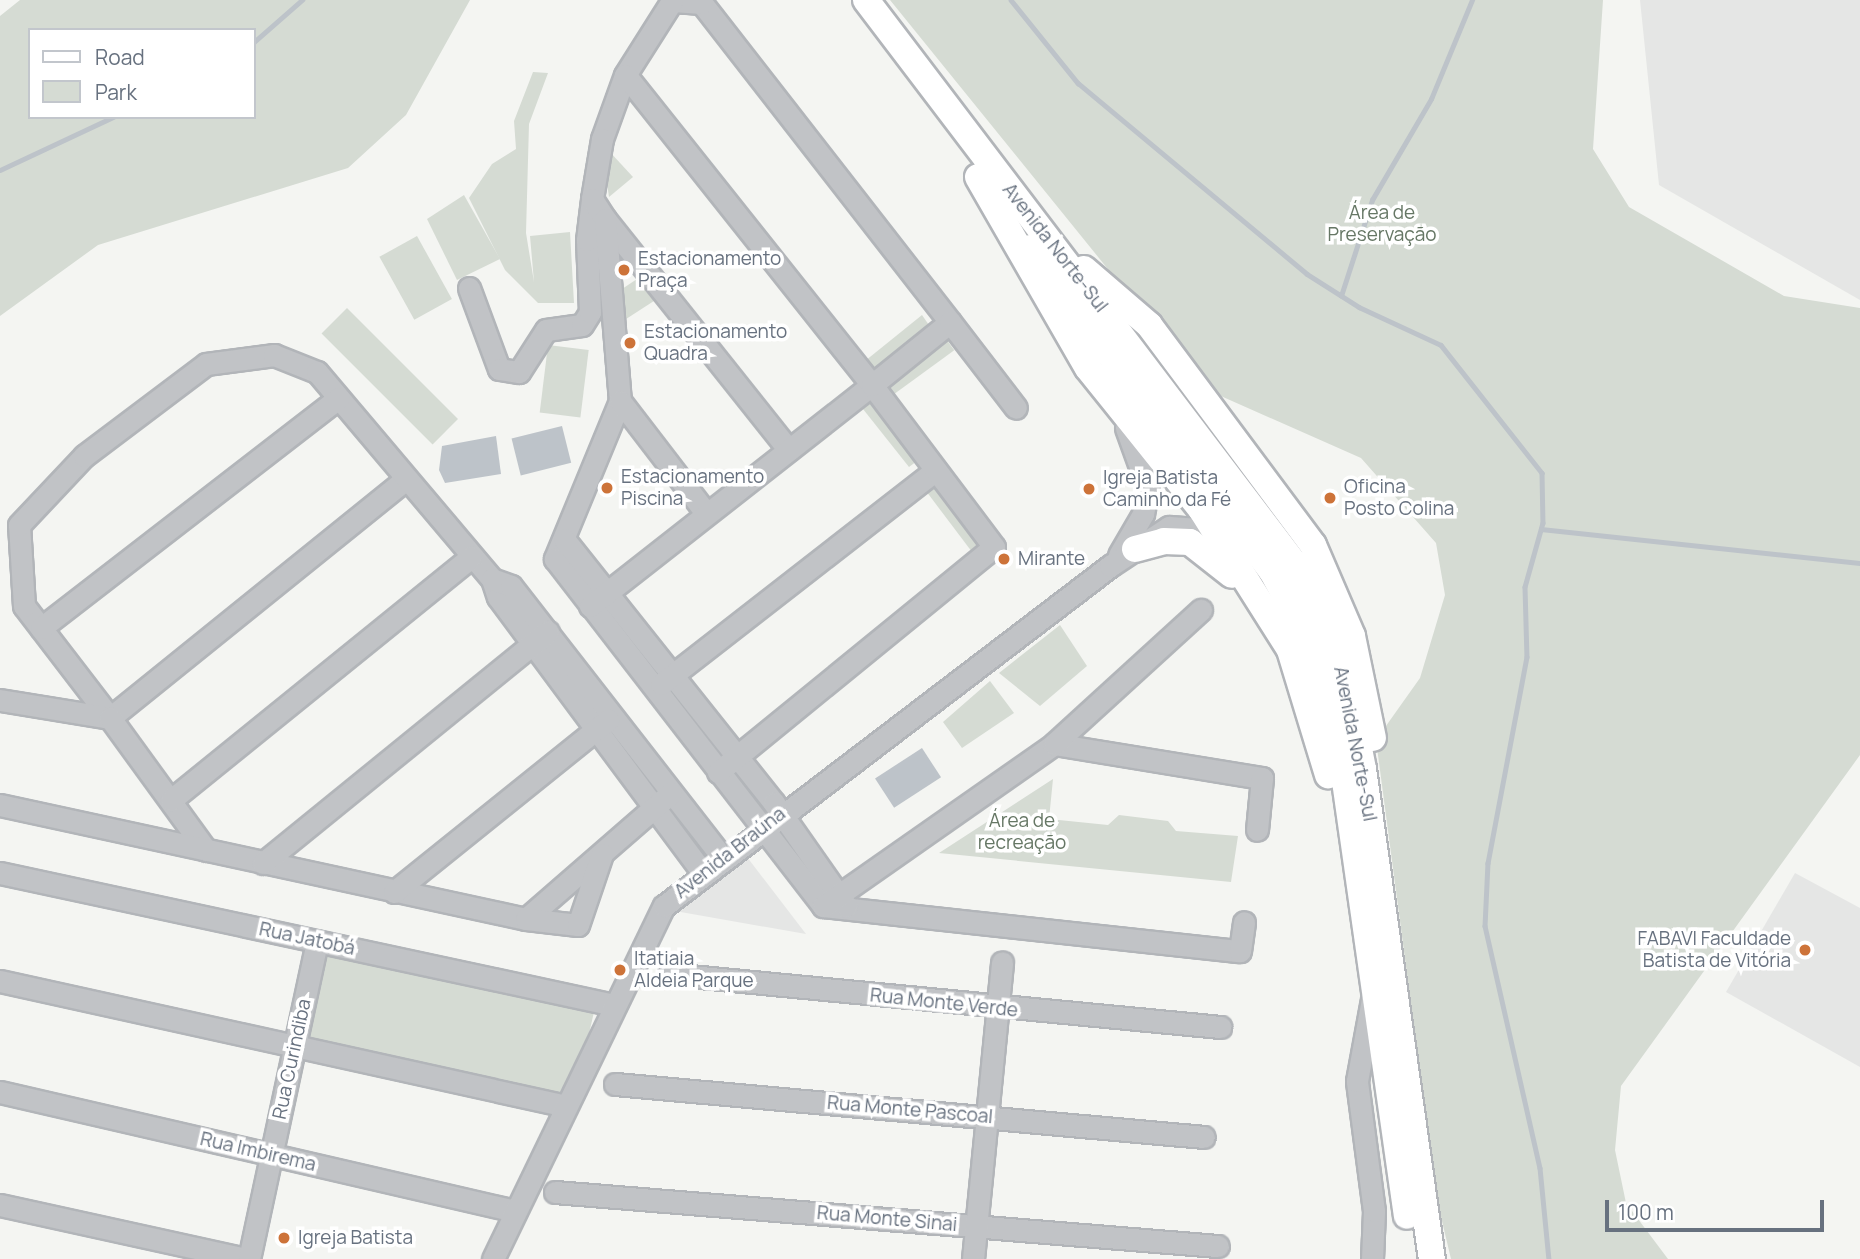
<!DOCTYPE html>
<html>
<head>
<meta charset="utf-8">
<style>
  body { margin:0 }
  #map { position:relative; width:1860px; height:1259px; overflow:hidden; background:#f4f5f2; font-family:Manrope,sans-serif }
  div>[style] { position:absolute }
  .built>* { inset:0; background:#e5e6e5 }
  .green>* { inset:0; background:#d5dbd3; transform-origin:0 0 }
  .water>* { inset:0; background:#bdc3c9; transform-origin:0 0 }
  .stream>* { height:4.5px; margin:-2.25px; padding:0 2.25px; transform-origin:2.25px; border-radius:2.25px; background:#bdc3c9 }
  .roads { filter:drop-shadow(2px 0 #b2b5b9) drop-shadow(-2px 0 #b2b5b9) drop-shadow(0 2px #b2b5b9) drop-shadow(0 -2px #b2b5b9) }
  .minor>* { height:21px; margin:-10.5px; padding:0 10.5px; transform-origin:10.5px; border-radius:10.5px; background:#c1c3c6 }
  .major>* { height:26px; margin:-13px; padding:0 13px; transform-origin:13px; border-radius:13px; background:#fff }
  .dots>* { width:19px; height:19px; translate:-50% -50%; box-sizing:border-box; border:4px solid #fff; border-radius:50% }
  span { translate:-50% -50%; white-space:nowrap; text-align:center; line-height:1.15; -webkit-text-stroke:7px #fff; paint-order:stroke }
  .park-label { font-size:19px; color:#667765 }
  .street-label { font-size:19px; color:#67717f }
  .poi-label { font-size:19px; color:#67717f }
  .left { translate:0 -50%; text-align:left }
  .right { translate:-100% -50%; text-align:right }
  .legend { position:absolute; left:28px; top:28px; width:228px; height:91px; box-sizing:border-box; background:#fff; border:2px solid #c2c6cc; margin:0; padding:9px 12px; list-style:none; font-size:21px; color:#67717f }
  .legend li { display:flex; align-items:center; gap:14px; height:35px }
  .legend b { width:35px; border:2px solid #c2c6cc }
  .scale { position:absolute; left:1605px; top:1200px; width:219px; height:32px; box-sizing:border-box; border:4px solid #67717f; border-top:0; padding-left:9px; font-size:21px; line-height:24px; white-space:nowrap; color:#67717f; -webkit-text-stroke:5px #fff; paint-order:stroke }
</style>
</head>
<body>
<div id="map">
  <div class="built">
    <i style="clip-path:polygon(1640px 0,1860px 0,1860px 300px,1659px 185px)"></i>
    <i style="clip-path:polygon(747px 857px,806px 934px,675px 911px)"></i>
    <i style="clip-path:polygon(1795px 873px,1860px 908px,1860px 1067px,1726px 992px)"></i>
  </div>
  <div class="green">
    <i style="clip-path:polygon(evenodd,20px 0,470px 0,406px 115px,348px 168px,98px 245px,0 316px,0 16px,20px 0,30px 30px,254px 30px,254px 117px,30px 117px,30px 30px)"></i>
    <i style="clip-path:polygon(890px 0,1603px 0,1593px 149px,1629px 207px,1784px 296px,1860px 308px,1860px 755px,1621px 1086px,1615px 1150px,1626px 1203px,1668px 1259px,1451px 1259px,1437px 1200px,1376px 740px,1420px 678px,1445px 595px,1436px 543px,1361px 458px,1205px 389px)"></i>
    <i style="clip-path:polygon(533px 72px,548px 73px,529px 124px,526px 233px,534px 282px,530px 236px,570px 232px,574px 303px,538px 303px,505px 270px,469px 198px,492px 164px,516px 149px,514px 121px)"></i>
    <i style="clip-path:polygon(609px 151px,633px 177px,609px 197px,606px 176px)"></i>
    <i style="clip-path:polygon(464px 195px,500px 259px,457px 280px,427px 219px)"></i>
    <i style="left:417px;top:236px;width:72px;height:43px;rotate:61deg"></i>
    <i style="clip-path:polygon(637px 279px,657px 299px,623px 321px,622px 289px)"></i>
    <i style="left:347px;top:308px;width:157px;height:36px;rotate:45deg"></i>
    <i style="clip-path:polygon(922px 315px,931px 328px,872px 371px,865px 361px)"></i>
    <i style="left:946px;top:339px;width:14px;height:75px;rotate:54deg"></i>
    <i style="left:548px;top:345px;width:41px;height:68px;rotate:7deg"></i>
    <i style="clip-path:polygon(866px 399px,917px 461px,909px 467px,859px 404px)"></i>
    <i style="left:931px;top:481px;width:79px;height:10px;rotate:53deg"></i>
    <i style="clip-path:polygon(1060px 625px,1087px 666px,1040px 706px,999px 673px)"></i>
    <i style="clip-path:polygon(990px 681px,1014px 713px,962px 748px,943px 722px)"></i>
    <i style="clip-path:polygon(1053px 779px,1049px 819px,1108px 825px,1119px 815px,1168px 821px,1176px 831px,1238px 836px,1231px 882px,939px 853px)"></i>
    <i style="left:323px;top:950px;width:278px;height:91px;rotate:13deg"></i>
  </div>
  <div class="water">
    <i style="left:562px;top:426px;width:38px;height:52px;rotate:76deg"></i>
    <i style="clip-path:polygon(496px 436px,501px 474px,445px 483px,439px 470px,442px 446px)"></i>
    <i style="left:922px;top:748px;width:35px;height:56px;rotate:57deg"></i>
  </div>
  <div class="stream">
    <i style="left:1011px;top:0;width:107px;rotate:51.1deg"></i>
    <i style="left:1078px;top:83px;width:298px;rotate:39.8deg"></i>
    <i style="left:1307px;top:274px;width:62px;rotate:32.4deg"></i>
    <i style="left:1359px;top:307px;width:90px;rotate:24.9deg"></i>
    <i style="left:1441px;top:345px;width:163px;rotate:51.7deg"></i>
    <i style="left:1542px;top:473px;width:50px;rotate:88.9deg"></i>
    <i style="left:1543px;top:523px;width:66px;rotate:105.7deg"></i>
    <i style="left:1525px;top:587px;width:70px;rotate:88.4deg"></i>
    <i style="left:1527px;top:657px;width:210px;rotate:100.7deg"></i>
    <i style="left:1488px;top:863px;width:63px;rotate:92.7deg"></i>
    <i style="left:1485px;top:926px;width:248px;rotate:77.2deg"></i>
    <i style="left:1540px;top:1168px;width:91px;rotate:84.4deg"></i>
    <i style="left:254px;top:42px;width:64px;rotate:-41.2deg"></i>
    <i style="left:0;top:170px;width:125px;rotate:-25.1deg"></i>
    <i style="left:1341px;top:296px;width:101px;rotate:-72.1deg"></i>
    <i style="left:1372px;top:200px;width:117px;rotate:-59.7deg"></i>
    <i style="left:1431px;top:99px;width:107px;rotate:-67.5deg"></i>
    <i style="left:1541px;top:529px;width:321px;rotate:6.1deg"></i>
  </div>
  <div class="roads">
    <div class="minor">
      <i style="left:605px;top:219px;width:295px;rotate:51.5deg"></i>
      <i style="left:469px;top:288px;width:86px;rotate:69.7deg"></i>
      <i style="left:499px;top:369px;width:20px;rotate:9deg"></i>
      <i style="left:519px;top:372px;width:50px;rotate:-57.3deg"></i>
      <i style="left:546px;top:330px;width:36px;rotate:-8deg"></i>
      <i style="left:582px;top:325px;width:15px;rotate:-58deg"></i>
      <i style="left:590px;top:312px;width:72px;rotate:-92.4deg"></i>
      <i style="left:587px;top:240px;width:41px;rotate:-83deg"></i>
      <i style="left:950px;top:322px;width:404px;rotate:-127.9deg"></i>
      <i style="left:702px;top:3px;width:30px;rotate:-176deg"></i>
      <i style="left:672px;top:1px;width:88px;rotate:122.4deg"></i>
      <i style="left:625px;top:75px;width:68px;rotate:109.8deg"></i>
      <i style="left:602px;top:139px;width:61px;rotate:99.5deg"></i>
      <i style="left:592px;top:199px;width:24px;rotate:57deg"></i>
      <i style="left:605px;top:219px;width:183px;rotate:85.3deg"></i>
      <i style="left:620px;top:401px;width:171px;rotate:112.4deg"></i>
      <i style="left:555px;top:559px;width:438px;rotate:52.3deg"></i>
      <i style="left:823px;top:906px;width:419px;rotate:6.2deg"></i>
      <i style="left:1240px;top:951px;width:29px;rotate:-82deg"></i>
      <i style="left:620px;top:401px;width:141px;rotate:52.5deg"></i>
      <i style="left:406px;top:479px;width:380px;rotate:141.1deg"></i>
      <i style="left:110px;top:718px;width:141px;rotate:-127.5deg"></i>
      <i style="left:24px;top:606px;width:81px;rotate:-93.5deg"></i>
      <i style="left:19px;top:525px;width:95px;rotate:-46.7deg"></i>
      <i style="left:84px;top:456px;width:153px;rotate:-37deg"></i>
      <i style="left:206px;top:364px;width:69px;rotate:-7.5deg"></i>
      <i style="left:274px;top:355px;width:46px;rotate:21.6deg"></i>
      <i style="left:317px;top:372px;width:271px;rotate:49.8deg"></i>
      <i style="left:492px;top:579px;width:19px;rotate:72deg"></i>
      <i style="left:498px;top:597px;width:342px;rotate:53.4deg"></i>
      <i style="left:564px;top:539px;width:337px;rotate:51.5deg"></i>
      <i style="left:774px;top:803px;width:126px;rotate:55deg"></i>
      <i style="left:1119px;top:555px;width:48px;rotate:-59.7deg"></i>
      <i style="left:1143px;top:514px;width:25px;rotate:-79deg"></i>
      <i style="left:1148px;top:489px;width:65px;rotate:-109.8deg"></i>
      <i style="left:492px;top:579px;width:20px;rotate:20deg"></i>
      <i style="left:511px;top:586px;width:343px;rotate:52.1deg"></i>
      <i style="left:590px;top:606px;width:358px;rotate:-38.1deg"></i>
      <i style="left:872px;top:385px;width:396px;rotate:-128.5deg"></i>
      <i style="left:41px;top:628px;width:376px;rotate:-37.7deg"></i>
      <i style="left:661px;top:684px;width:348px;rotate:-37.9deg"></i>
      <i style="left:0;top:700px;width:111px;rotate:9.3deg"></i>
      <i style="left:110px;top:718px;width:163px;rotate:54deg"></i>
      <i style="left:1054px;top:744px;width:211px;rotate:9.3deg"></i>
      <i style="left:1262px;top:778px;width:52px;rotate:95.5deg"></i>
      <i style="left:718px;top:772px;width:356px;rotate:-39.2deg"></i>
      <i style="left:994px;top:547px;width:203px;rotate:-127deg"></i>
      <i style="left:872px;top:385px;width:100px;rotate:-38.9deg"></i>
      <i style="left:950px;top:322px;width:108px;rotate:52.5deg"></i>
      <i style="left:171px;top:800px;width:386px;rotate:-39deg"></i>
      <i style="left:0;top:805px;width:538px;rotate:12.23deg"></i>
      <i style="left:526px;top:919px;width:192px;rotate:-41deg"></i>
      <i style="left:263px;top:863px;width:367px;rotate:-39.1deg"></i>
      <i style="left:0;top:873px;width:628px;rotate:12.13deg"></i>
      <i style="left:394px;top:892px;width:275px;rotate:-38.8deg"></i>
      <i style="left:823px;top:906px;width:282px;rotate:-35deg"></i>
      <i style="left:1054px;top:744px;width:199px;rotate:-42.4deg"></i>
      <i style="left:526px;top:919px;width:52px;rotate:6.6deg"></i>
      <i style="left:578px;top:925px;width:75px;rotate:-71.3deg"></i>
      <i style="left:669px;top:974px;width:554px;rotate:5.49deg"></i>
      <i style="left:0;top:981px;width:580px;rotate:12.45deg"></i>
      <i style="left:615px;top:1084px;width:591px;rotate:5.14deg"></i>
      <i style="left:0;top:1092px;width:529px;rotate:13.01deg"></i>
      <i style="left:555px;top:1192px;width:665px;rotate:4.66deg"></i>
      <i style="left:0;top:1205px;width:252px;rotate:12.4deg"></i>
      <i style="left:249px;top:1259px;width:325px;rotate:-77.9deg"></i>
      <i style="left:493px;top:1259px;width:392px;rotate:-64.2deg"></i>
      <i style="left:664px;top:906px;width:561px;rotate:-37.32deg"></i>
      <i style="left:1110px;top:566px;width:71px;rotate:-33.5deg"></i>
      <i style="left:1169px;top:527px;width:45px;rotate:3.8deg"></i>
      <i style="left:973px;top:1259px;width:298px;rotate:-84.4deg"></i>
      <i style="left:1372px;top:1259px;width:48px;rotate:-87.6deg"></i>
      <i style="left:1374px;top:1211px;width:131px;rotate:-97.5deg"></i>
      <i style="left:1357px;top:1081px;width:88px;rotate:-79.6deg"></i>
    </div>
    <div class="major">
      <i style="left:866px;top:0;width:707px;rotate:52.76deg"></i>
      <i style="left:1294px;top:563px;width:56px;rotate:62.5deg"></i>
      <i style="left:1320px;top:613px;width:84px;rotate:70.5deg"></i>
      <i style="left:1348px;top:692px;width:78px;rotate:79deg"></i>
      <i style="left:1363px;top:769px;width:495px;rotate:82deg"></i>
      <i style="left:978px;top:177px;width:220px;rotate:60.1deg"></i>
      <i style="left:1088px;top:368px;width:181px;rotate:51.3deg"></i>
      <i style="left:1201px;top:509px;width:167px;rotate:57.7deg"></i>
      <i style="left:1290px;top:650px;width:131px;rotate:73.1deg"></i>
      <i style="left:1030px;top:248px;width:404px;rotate:53.2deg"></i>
      <i style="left:1272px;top:571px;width:89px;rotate:61.7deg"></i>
      <i style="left:1314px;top:649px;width:136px;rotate:76.8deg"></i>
      <i style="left:1345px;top:781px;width:439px;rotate:81.9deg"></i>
      <i style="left:1084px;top:269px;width:86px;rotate:40.7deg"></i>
      <i style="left:1149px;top:325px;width:274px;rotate:53.3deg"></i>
      <i style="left:1313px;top:545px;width:99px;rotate:66.8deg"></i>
      <i style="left:1352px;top:636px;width:104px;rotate:78.4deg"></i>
      <i style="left:1135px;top:549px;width:30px;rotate:-15deg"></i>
      <i style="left:1164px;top:541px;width:26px;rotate:2deg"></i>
      <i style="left:1190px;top:542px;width:53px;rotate:38.2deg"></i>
    </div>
  </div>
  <div class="dots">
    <i style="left:624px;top:270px;background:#cd7339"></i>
    <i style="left:630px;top:343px;background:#cd7339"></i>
    <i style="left:607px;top:488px;background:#cd7339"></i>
    <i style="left:1089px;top:489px;background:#cd7339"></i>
    <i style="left:1330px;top:498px;background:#cd7339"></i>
    <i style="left:1004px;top:559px;background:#cd7339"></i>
    <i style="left:1805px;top:950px;background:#cd7339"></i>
    <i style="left:620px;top:970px;background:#cd7339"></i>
    <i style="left:284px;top:1238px;background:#cd7339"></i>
  </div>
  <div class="park-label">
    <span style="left:1382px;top:224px">Área de<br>Preservação</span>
    <span style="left:1022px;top:832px">Área de<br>recreação</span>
  </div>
  <div class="street-label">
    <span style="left:1055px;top:248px;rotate:52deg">Avenida Norte-Sul</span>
    <span style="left:1355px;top:744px;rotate:79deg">Avenida Norte-Sul</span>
    <span style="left:730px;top:853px;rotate:-38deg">Avenida Braúna</span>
    <span style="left:307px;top:939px;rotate:12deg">Rua Jatobá</span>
    <span style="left:944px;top:1003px;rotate:6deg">Rua Monte Verde</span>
    <span style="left:292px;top:1059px;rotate:-78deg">Rua Curindiba</span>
    <span style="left:910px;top:1110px;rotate:5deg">Rua Monte Pascoal</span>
    <span style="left:258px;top:1152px;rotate:13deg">Rua Imbirema</span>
    <span style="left:887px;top:1219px;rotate:5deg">Rua Monte Sinai</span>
  </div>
  <div class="poi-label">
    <span class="left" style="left:638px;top:270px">Estacionamento<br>Praça</span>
    <span class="left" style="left:644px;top:343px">Estacionamento<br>Quadra</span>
    <span class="left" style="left:621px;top:488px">Estacionamento<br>Piscina</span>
    <span class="left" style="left:1103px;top:489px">Igreja Batista<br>Caminho da Fé</span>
    <span class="left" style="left:1344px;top:498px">Oficina<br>Posto Colina</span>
    <span class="left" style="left:1018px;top:559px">Mirante</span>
    <span class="right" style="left:1791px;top:950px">FABAVI Faculdade<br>Batista de Vitória</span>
    <span class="left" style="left:634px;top:970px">Itatiaia<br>Aldeia Parque</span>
    <span class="left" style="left:298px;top:1238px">Igreja Batista</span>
  </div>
  <ul class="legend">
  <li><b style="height:9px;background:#fff"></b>Road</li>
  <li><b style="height:19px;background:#d5dbd3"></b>Park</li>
  </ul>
  <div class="scale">100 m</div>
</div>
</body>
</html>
